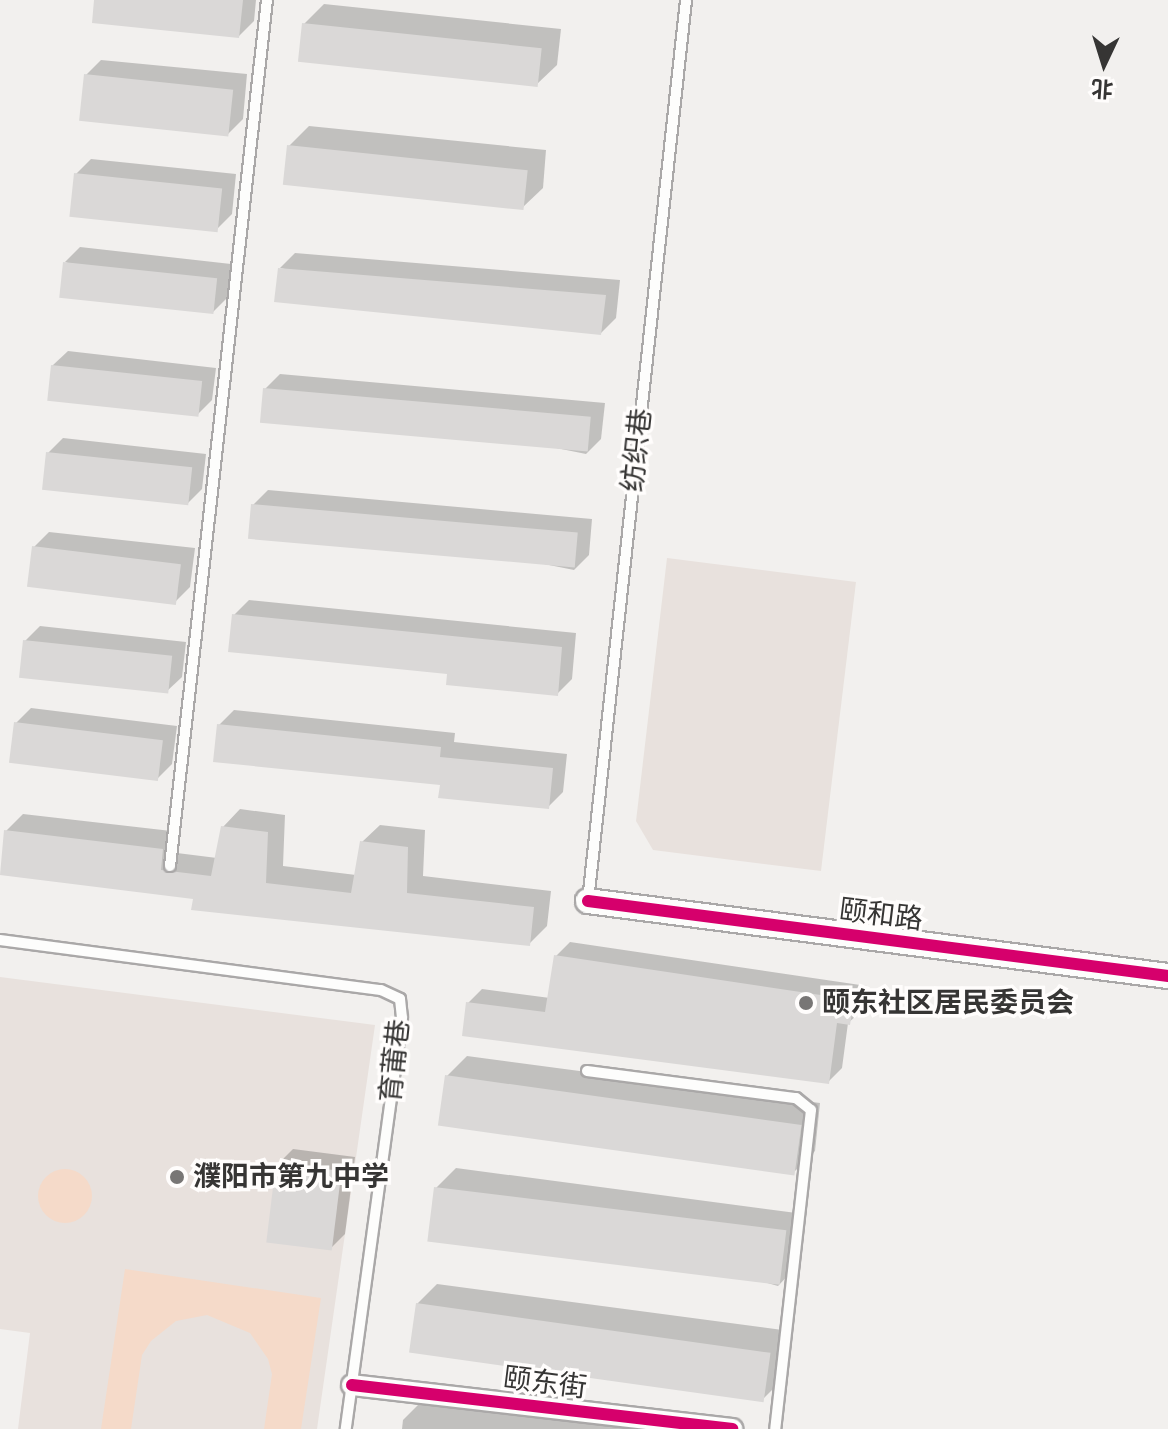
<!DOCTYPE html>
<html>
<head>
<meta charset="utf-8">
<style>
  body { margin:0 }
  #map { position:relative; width:1168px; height:1429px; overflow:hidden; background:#f2f0ee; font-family:Rubik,"Noto Sans SC",sans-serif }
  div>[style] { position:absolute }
  .built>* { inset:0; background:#e8e1dd }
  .green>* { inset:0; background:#f5dac9 }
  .round { border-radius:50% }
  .shadow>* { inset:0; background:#0003 }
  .building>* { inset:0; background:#dad8d7; transform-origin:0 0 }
  .roads { filter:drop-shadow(2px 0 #aaa8a8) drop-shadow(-2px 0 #aaa8a8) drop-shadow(0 2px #aaa8a8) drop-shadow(0 -2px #aaa8a8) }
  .service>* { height:10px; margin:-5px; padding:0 5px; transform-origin:5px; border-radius:5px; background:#fdfdfc }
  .minor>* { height:20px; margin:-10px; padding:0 10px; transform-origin:10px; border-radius:10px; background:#fdfdfc }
  .tertiary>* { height:24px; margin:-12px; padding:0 12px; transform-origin:12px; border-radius:12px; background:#fdfdfc }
  .cycleway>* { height:12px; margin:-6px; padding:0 6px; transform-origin:6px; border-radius:6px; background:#d6006c }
  .dots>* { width:22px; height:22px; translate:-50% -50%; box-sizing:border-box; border:4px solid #fffdfc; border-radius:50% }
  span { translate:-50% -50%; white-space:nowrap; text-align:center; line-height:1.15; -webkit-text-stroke:7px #fffdfc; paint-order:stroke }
  .street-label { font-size:28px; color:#363534 }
  .poi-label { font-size:28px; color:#363534; font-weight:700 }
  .left { translate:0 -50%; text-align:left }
  .north { position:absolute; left:1064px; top:24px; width:80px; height:80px; -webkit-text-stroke:6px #fffdfc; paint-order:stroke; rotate:184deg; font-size:22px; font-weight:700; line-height:32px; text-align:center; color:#363534 }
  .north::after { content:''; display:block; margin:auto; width:28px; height:36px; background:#363534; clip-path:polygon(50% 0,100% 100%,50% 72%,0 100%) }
</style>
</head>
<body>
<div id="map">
  <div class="built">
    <i style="clip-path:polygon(667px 558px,856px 582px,821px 871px,653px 850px,636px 821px)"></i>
    <i style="clip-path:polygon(0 977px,375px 1025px,317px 1429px,18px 1429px,30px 1333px,0 1329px)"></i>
  </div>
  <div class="green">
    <i class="round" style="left:38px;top:1169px;width:54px;height:54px"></i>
    <i style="clip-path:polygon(125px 1269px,321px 1298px,301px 1429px,264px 1429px,272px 1374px,268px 1359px,250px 1333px,207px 1315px,176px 1321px,151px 1341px,142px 1355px,131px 1429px,101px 1429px)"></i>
  </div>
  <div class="shadow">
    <i style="clip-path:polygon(96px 0,256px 0,254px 21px,239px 36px)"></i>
    <i style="clip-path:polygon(324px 4px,561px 29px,557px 65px,537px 84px,304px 24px)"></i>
    <i style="clip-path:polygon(101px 60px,247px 74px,243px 119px,228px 134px,86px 75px)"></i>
    <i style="clip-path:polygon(309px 126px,546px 150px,543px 188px,523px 207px,289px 146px)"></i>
    <i style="clip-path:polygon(91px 159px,236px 174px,232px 214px,217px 229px,76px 174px)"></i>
    <i style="clip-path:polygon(80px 247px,231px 264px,227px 298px,212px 313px,65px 262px)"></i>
    <i style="clip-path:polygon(295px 253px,620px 280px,616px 318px,601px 333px,280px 268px)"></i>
    <i style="clip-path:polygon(68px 351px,216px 368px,212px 400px,197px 415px,52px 366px)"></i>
    <i style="clip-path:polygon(280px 374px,605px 403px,601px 439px,586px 454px,265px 389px)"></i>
    <i style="clip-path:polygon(63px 438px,206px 454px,202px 489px,187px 504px,48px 453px)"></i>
    <i style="clip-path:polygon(268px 490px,592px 519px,589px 555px,574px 570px,253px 505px)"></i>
    <i style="clip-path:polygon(49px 532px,195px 548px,190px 587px,175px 602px,34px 547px)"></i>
    <i style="clip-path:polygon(249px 600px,576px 633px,572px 679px,557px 694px,234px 615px)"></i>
    <i style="clip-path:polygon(40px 626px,186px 642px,182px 677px,166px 692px,25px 641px)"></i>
    <i style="clip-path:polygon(31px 708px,177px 726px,172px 764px,157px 779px,16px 723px)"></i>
    <i style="clip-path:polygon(234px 710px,455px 733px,454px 742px,567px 754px,563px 792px,548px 807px,219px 725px)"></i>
    <i style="clip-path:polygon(240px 809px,285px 815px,283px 866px,356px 875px,362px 842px,380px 825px,425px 830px,423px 876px,551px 891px,547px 926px,529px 944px,193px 908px,195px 897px,6px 831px,23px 814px,180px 832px,177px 853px,217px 858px,223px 827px)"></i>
    <i style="clip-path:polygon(570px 942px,867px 986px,864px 1009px,848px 1023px,842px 1068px,828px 1082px,468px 1003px,482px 989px,550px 998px,556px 956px)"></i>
    <i style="clip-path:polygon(467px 1056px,820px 1103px,815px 1151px,795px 1171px,447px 1076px)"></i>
    <i style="clip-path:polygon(293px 1149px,355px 1157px,345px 1234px,330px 1249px,278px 1164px)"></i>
    <i style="clip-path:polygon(456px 1168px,804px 1214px,797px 1266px,778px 1286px,436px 1188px)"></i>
    <i style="clip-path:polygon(437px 1284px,790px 1331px,784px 1378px,764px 1398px,417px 1304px)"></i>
    <i style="clip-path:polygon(421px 1402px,641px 1429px,402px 1429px,403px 1420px)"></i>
  </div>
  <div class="building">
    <i style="clip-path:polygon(94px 0,243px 0,239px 38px,92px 23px)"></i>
    <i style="left:302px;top:23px;width:241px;height:39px;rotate:6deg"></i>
    <i style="left:84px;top:74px;width:150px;height:47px;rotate:6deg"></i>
    <i style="left:287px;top:145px;width:242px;height:40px;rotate:6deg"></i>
    <i style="left:74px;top:173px;width:149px;height:44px;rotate:6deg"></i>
    <i style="left:63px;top:262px;width:155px;height:36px;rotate:6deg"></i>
    <i style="clip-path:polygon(278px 268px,606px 295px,601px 335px,274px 302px)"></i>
    <i style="left:51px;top:365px;width:152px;height:36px;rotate:6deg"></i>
    <i style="left:263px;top:388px;width:329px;height:35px;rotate:5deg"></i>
    <i style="left:46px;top:452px;width:147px;height:38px;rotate:6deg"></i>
    <i style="left:251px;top:504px;width:328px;height:35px;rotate:5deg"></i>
    <i style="left:32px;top:546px;width:150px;height:41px;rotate:7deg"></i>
    <i style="clip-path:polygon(232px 614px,562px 647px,558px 696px,446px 685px,447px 674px,228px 652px)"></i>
    <i style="left:23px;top:640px;width:150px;height:38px;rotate:6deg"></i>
    <i style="left:14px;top:722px;width:150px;height:41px;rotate:7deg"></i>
    <i style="clip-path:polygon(217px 724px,441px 747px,440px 757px,553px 768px,549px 809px,438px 798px,440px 785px,213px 762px)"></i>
    <i style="clip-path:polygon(221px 826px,268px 832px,266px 883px,351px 893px,360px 841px,408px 847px,407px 893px,534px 907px,530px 946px,191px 910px,193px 899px,0 875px,4px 830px,163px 849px,161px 870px,211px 876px)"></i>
    <i style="clip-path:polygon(554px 955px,854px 1000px,850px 1025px,837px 1023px,829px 1084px,462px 1036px,466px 1002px,545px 1012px)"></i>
    <i style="left:445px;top:1075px;width:360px;height:51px;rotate:8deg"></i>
    <i style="left:276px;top:1163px;width:66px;height:80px;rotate:7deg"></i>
    <i style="left:434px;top:1187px;width:355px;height:55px;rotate:7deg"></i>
    <i style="left:416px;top:1303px;width:358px;height:50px;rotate:8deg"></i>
  </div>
  <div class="roads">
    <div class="service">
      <i style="left:170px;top:866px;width:871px;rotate:-83.61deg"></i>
      <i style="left:588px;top:901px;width:906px;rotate:-83.79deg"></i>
      <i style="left:0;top:940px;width:384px;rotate:7.5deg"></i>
      <i style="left:381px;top:990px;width:21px;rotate:25deg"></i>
      <i style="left:400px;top:999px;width:19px;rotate:84deg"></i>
      <i style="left:402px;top:1018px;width:415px;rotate:97.8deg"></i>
      <i style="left:587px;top:1071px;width:211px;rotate:7.4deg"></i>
      <i style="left:796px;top:1098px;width:19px;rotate:39deg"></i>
      <i style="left:811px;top:1110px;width:321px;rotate:96.4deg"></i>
    </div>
    <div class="minor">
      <i style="left:352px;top:1385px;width:383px;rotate:6.6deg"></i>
    </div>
    <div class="tertiary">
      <i style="left:588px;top:901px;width:585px;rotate:7.37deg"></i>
    </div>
  </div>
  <div class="cycleway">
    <i style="left:588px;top:901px;width:585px;rotate:7.37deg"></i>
    <i style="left:352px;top:1385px;width:383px;rotate:6.6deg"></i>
  </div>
  <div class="dots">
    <i style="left:806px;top:1003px;background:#787675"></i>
    <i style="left:177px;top:1177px;background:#787675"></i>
  </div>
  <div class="street-label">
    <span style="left:637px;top:450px;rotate:-84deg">纺织巷</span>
    <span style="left:881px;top:915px;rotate:7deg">颐和路</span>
    <span style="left:395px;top:1061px;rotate:-84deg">育莆巷</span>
    <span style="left:545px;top:1383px;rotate:7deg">颐东街</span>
  </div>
  <div class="poi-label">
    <span class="left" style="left:822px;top:1003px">颐东社区居民委员会</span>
    <span class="left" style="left:193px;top:1177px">濮阳市第九中学</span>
  </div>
  <div class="north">北</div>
</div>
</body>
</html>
